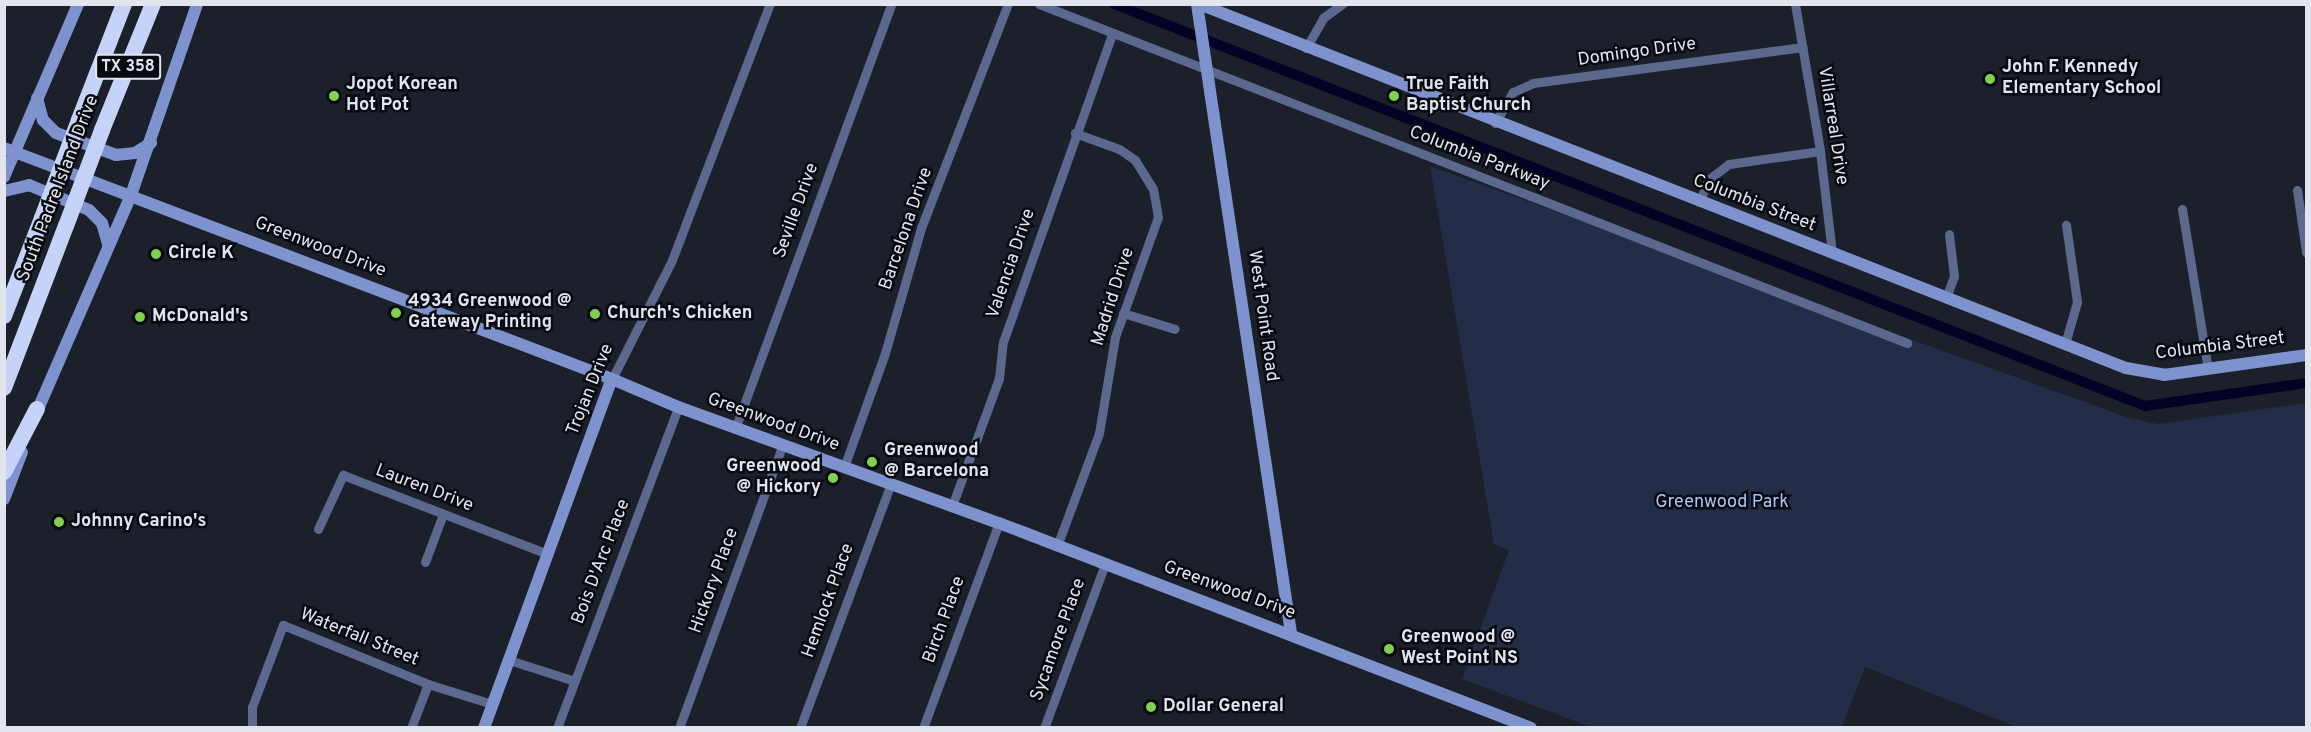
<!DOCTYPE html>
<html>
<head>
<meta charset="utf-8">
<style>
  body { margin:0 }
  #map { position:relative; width:2311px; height:732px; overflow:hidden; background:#1c202b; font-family:Overpass,sans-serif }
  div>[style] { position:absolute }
  .green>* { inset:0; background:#242d47 }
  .canal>* { height:10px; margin:-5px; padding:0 5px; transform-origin:5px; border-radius:5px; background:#020225 }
  .street>* { height:9px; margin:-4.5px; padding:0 4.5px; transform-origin:4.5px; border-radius:4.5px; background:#5c698e }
  .secondary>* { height:12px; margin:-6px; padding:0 6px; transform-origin:6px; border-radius:6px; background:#7e92ce }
  .highway>* { height:16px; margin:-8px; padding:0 8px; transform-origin:8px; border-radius:8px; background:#c5d3f8 }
  .highway-bridge>* { height:16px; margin:-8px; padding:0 8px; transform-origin:8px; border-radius:8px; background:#c5d3f8 }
  .dots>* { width:16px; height:16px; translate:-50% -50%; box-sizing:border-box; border:3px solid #080a0f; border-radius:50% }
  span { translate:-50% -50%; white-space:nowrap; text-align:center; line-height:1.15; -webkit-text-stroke:5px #080a0f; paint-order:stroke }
  .shield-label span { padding:2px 4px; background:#080a0f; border:2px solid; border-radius:4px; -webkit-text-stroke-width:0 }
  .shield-label { font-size:16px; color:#e2e5ed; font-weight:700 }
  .street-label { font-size:18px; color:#e2e5ed }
  .poi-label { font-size:18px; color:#e2e5ed; font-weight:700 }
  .left { translate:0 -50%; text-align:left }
  .right { translate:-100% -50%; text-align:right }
  .park-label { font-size:18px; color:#adc1fa }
  .frame { position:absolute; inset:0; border:6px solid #e2e5ed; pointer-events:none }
</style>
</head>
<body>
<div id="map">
  <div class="green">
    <i style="clip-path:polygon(1430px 166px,2129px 418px,2158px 424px,2306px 403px,2306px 727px,2017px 727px,1865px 667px,1842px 727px,1591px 727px,1462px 679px,1509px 550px,1494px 544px)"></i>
  </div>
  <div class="canal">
    <i style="left:1114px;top:4px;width:1107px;rotate:21.3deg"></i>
    <i style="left:2145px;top:406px;width:163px;rotate:-8.1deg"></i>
  </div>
  <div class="street">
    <i style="left:1039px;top:4px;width:932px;rotate:21.33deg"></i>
    <i style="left:1795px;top:4px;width:149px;rotate:80.3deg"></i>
    <i style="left:1820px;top:151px;width:103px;rotate:83.3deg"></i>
    <i style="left:1306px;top:48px;width:34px;rotate:-60deg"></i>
    <i style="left:1323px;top:18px;width:24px;rotate:-36deg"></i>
    <i style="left:1495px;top:123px;width:36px;rotate:-60deg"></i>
    <i style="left:1513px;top:92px;width:22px;rotate:-24deg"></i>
    <i style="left:1533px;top:83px;width:272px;rotate:-7.6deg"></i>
    <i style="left:2297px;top:190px;width:63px;rotate:81.7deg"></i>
    <i style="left:1699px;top:202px;width:25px;rotate:-67deg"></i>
    <i style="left:1709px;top:179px;width:25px;rotate:-37deg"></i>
    <i style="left:1729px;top:164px;width:92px;rotate:-8.1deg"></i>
    <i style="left:2182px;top:209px;width:162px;rotate:80.8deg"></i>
    <i style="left:1946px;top:298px;width:23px;rotate:-70deg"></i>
    <i style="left:1954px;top:276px;width:42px;rotate:-96.8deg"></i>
    <i style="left:1123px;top:313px;width:54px;rotate:17.1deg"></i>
    <i style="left:2065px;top:344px;width:44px;rotate:-74.1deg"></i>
    <i style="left:2077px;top:302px;width:78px;rotate:-98.1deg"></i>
    <i style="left:612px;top:379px;width:133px;rotate:-63.2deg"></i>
    <i style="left:672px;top:260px;width:274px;rotate:-69.1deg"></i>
    <i style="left:735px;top:429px;width:453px;rotate:-69.8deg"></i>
    <i style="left:844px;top:467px;width:121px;rotate:-70.2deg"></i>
    <i style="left:885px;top:353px;width:130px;rotate:-73.9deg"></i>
    <i style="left:921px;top:228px;width:240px;rotate:-68.8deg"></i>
    <i style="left:952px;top:506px;width:136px;rotate:-69.8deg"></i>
    <i style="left:999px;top:378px;width:36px;rotate:-84deg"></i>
    <i style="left:1003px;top:342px;width:327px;rotate:-70.5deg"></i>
    <i style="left:318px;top:529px;width:60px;rotate:-65.2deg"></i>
    <i style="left:343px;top:475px;width:220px;rotate:21.1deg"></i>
    <i style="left:1057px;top:546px;width:121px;rotate:-69.6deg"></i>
    <i style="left:1099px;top:433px;width:97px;rotate:-80.5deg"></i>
    <i style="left:1115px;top:337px;width:127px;rotate:-70.3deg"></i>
    <i style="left:1158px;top:217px;width:28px;rotate:-100deg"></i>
    <i style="left:1153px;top:189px;width:34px;rotate:-122deg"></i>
    <i style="left:1135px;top:160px;width:19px;rotate:-145deg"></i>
    <i style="left:1119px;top:149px;width:47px;rotate:-160deg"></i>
    <i style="left:425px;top:562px;width:51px;rotate:-69.4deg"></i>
    <i style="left:509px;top:660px;width:69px;rotate:17.7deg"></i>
    <i style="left:252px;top:728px;width:21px;rotate:-90deg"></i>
    <i style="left:252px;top:707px;width:88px;rotate:-69.3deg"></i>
    <i style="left:283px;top:625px;width:157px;rotate:22.1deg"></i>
    <i style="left:428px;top:684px;width:67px;rotate:17.4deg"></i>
    <i style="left:411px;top:728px;width:47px;rotate:-68.9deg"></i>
    <i style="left:557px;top:728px;width:343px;rotate:-69.3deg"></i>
    <i style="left:679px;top:728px;width:300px;rotate:-69.9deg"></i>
    <i style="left:800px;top:728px;width:258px;rotate:-69.6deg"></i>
    <i style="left:923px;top:728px;width:219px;rotate:-69.7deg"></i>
    <i style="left:1044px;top:728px;width:175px;rotate:-69.6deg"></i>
  </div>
  <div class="secondary">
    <i style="left:1197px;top:4px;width:636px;rotate:81.5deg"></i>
    <i style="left:1199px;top:4px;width:996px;rotate:21.44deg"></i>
    <i style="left:2126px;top:368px;width:39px;rotate:10deg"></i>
    <i style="left:2164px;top:375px;width:143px;rotate:-8deg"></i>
    <i style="left:37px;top:98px;width:23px;rotate:75deg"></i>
    <i style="left:43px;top:120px;width:18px;rotate:45deg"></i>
    <i style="left:56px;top:133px;width:64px;rotate:20.1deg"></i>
    <i style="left:116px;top:155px;width:19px;rotate:-6deg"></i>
    <i style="left:135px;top:153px;width:19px;rotate:-32deg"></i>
    <i style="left:4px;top:148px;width:650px;rotate:20.8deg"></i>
    <i style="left:612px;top:379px;width:72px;rotate:23deg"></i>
    <i style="left:678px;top:407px;width:341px;rotate:19.9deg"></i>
    <i style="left:999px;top:523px;width:570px;rotate:21.07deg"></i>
    <i style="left:4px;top:177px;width:188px;rotate:-66.8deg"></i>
    <i style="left:4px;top:191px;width:26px;rotate:-13deg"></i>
    <i style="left:29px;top:185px;width:65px;rotate:22.6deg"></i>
    <i style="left:89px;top:210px;width:18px;rotate:45deg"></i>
    <i style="left:102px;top:223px;width:22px;rotate:74deg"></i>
    <i style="left:35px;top:416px;width:241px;rotate:-66.5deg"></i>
    <i style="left:131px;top:195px;width:202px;rotate:-70.9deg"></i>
    <i style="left:4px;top:499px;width:50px;rotate:-69deg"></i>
    <i style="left:484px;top:728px;width:372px;rotate:-69.9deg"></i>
  </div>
  <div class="highway">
    <i style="left:79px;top:120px;width:124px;rotate:-68.8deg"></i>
    <i style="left:102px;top:130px;width:136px;rotate:-68deg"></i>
    <i style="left:4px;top:316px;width:105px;rotate:-68.8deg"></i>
    <i style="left:4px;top:388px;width:173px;rotate:-69.1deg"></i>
    <i style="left:4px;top:472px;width:71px;rotate:-62.4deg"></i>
  </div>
  <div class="highway-bridge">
    <i style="left:42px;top:218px;width:105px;rotate:-69.3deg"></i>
    <i style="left:66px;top:226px;width:103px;rotate:-69.4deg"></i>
  </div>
  <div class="dots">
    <i style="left:1990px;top:79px;background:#81d050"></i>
    <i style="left:334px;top:96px;background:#81d050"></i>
    <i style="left:1394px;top:96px;background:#81d050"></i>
    <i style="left:156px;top:254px;background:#81d050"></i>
    <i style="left:396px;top:313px;background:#81d050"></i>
    <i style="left:595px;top:314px;background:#81d050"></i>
    <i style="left:140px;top:317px;background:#81d050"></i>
    <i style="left:872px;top:462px;background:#81d050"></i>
    <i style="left:833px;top:478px;background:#81d050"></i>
    <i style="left:59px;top:522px;background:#81d050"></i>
    <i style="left:1389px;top:649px;background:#81d050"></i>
    <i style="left:1151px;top:707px;background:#81d050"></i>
  </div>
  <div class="shield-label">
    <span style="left:128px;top:67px">TX 358</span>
  </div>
  <div class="street-label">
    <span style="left:1637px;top:53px;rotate:-8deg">Domingo Drive</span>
    <span style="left:1832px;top:126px;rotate:81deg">Villarreal Drive</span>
    <span style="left:1479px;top:159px;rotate:21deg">Columbia Parkway</span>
    <span style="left:59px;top:189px;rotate:-69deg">South Padre Island Drive</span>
    <span style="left:1754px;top:204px;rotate:21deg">Columbia Street</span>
    <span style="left:797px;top:211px;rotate:-70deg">Seville Drive</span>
    <span style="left:907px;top:229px;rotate:-71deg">Barcelona Drive</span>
    <span style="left:320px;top:248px;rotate:21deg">Greenwood Drive</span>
    <span style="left:1012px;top:264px;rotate:-71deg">Valencia Drive</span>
    <span style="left:1114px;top:297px;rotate:-72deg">Madrid Drive</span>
    <span style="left:1262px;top:316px;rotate:82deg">West Point Road</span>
    <span style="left:2220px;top:347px;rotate:-7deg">Columbia Street</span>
    <span style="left:591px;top:390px;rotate:-68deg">Trojan Drive</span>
    <span style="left:773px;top:423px;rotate:20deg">Greenwood Drive</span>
    <span style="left:424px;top:489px;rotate:21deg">Lauren Drive</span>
    <span style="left:602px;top:562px;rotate:-69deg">Bois D'Arc Place</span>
    <span style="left:715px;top:581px;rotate:-70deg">Hickory Place</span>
    <span style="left:1229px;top:591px;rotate:20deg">Greenwood Drive</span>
    <span style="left:829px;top:601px;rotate:-70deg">Hemlock Place</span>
    <span style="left:945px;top:620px;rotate:-70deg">Birch Place</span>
    <span style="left:359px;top:638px;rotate:22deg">Waterfall Street</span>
    <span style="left:1059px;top:640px;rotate:-70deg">Sycamore Place</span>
  </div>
  <div class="poi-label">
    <span class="left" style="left:2002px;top:79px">John F. Kennedy<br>Elementary School</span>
    <span class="left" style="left:346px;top:96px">Jopot Korean<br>Hot Pot</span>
    <span class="left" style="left:1406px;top:96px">True Faith<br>Baptist Church</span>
    <span class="left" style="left:168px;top:254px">Circle K</span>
    <span class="left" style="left:408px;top:313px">4934 Greenwood @<br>Gateway Printing</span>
    <span class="left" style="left:607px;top:314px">Church's Chicken</span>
    <span class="left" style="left:152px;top:317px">McDonald's</span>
    <span class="left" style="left:884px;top:462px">Greenwood<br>@ Barcelona</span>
    <span class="right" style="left:821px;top:478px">Greenwood<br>@ Hickory</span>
    <span class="left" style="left:71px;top:522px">Johnny Carino's</span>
    <span class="left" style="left:1401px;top:649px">Greenwood @<br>West Point NS</span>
    <span class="left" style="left:1163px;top:707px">Dollar General</span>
  </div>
  <div class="park-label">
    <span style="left:1722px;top:503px">Greenwood Park</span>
  </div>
  <div class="frame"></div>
</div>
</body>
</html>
